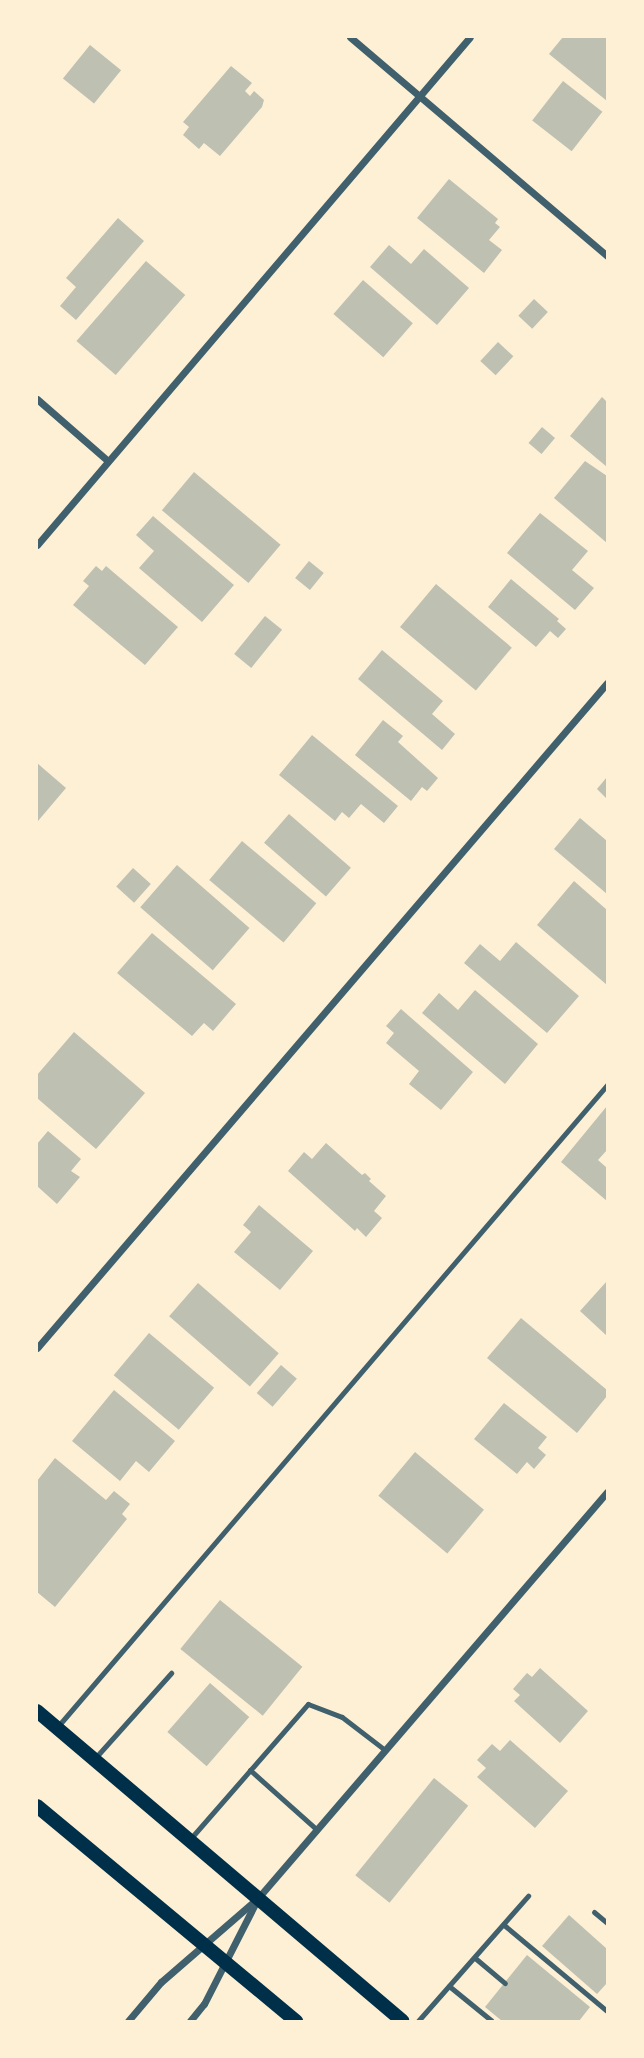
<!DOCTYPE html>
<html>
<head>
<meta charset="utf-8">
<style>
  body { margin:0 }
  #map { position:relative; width:644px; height:2058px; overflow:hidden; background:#fdf0d5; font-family:Quicksand,sans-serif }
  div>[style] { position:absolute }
  .building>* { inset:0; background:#bec0b2; transform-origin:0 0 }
  .service>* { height:5px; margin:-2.5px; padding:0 2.5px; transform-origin:2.5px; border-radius:2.5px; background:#3f606c }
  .minor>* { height:7px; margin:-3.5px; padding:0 3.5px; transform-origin:3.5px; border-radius:3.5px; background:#3f606c }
  .secondary>* { height:14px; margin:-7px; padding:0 7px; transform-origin:7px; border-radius:7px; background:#003049 }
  span { translate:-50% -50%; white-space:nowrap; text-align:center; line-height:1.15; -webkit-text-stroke:7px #fdf0d5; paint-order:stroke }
  .frame { position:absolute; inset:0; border:38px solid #fdf0d5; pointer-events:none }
</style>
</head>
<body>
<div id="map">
  <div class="building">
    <i style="clip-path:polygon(563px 37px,607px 37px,607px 101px,549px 54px)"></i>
    <i style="left:90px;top:45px;width:40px;height:43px;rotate:39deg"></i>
    <i style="clip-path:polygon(231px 66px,252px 83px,245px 91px,250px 96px,254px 91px,264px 100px,262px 107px,220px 156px,204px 143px,199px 149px,183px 135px,189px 127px,183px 122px)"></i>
    <i style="left:563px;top:81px;width:50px;height:50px;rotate:38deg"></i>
    <i style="clip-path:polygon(449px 179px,498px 219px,495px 223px,500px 227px,489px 240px,502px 250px,484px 273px,417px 218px)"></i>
    <i style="clip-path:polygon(118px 218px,144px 241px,76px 320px,60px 306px,76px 287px,66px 278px)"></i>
    <i style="clip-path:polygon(389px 245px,411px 264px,424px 249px,469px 288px,437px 325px,370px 267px)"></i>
    <i style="left:146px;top:261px;width:52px;height:106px;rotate:41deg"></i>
    <i style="left:363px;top:280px;width:66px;height:45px;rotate:41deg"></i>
    <i style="left:534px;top:299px;width:19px;height:23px;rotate:43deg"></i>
    <i style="left:498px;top:342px;width:21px;height:26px;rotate:43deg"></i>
    <i style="clip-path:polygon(602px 397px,607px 402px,607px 467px,570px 436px)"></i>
    <i style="left:542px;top:427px;width:17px;height:21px;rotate:40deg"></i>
    <i style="clip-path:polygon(585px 461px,607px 476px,607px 543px,554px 498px)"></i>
    <i style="left:194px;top:472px;width:113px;height:50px;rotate:40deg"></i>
    <i style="clip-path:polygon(540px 513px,588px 551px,572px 570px,594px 588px,575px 610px,507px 553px)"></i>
    <i style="clip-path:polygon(153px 516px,234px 585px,202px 622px,139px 568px,154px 551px,136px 535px)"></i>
    <i style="left:309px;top:561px;width:19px;height:22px;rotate:39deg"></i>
    <i style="clip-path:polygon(96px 566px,102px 571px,106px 566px,178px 627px,145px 665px,73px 605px,89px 586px,83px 581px)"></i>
    <i style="clip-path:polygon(511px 579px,559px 619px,557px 621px,566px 629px,558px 638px,550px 631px,536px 647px,488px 607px)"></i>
    <i style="left:436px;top:584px;width:99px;height:56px;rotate:40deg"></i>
    <i style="left:265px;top:616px;width:22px;height:49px;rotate:39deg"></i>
    <i style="clip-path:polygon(382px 650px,443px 701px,432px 714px,455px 734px,442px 750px,358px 679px)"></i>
    <i style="clip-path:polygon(383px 720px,403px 736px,398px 742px,438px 778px,427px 791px,422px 787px,411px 801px,355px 755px)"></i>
    <i style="clip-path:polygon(312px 735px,398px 806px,384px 823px,361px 804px,349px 818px,342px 812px,335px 821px,279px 775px)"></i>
    <i style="clip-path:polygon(37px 763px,66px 788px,38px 821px,37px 819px)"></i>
    <i style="clip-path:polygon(607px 777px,607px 799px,597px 789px)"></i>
    <i style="left:289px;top:814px;width:82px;height:38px;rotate:41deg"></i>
    <i style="clip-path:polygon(580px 818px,607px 841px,607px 894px,554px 849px)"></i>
    <i style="left:242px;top:841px;width:97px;height:51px;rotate:40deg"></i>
    <i style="left:177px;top:865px;width:96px;height:56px;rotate:41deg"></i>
    <i style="left:133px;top:868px;width:24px;height:25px;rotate:42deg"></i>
    <i style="clip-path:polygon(574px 881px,607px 910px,607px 985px,537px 925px)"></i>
    <i style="clip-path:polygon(152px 933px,236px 1004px,213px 1031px,204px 1023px,192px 1036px,117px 973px)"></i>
    <i style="clip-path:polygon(516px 942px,579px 996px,547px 1033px,464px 963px,480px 944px,500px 961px)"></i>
    <i style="clip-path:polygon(475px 990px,538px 1044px,505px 1084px,422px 1013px,439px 993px,458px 1010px)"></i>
    <i style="clip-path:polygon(401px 1009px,473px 1072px,441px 1110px,409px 1084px,419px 1071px,386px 1043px,394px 1033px,386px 1026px)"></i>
    <i style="clip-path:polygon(74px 1032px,145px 1093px,96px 1149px,37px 1098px,37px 1075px)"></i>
    <i style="clip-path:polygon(607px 1106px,607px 1150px,598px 1160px,607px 1168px,607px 1201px,561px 1162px)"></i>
    <i style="clip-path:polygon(48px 1131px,81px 1159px,71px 1171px,80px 1177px,57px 1204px,37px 1186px,37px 1144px)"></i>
    <i style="clip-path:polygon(326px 1143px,362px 1175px,365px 1173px,371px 1179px,369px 1181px,386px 1196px,374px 1211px,382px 1218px,366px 1237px,357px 1228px,355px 1231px,288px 1171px,304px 1152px,312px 1159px)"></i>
    <i style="clip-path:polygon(259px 1205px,313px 1251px,280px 1290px,234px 1252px,251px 1232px,243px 1225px)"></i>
    <i style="clip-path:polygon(607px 1281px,607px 1336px,580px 1311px)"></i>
    <i style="left:198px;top:1283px;width:107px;height:44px;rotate:41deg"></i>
    <i style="clip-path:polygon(521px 1318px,607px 1390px,607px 1396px,577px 1433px,487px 1358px)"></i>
    <i style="left:149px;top:1333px;width:85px;height:55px;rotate:40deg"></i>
    <i style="left:281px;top:1365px;width:21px;height:37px;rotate:41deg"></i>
    <i style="clip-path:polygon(114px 1390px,175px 1441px,149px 1472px,136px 1461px,120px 1481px,72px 1441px)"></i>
    <i style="clip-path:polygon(504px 1403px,547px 1437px,538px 1448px,546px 1455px,534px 1469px,527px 1462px,517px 1474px,474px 1439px)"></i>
    <i style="left:415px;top:1452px;width:90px;height:57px;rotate:40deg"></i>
    <i style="clip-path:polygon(55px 1458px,106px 1500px,114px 1491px,130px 1504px,122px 1514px,127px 1519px,55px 1607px,37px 1592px,37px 1481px)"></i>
    <i style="left:220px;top:1600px;width:106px;height:63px;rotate:39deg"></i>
    <i style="clip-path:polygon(540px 1668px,588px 1711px,560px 1743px,514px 1701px,520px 1695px,513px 1689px,527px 1673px,532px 1677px)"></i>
    <i style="left:210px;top:1683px;width:52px;height:65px;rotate:41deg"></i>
    <i style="clip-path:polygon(510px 1740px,568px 1791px,535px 1828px,477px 1777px,486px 1768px,477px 1760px,492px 1744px,500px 1751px)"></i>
    <i style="left:434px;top:1778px;width:44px;height:125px;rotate:39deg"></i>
    <i style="clip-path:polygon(569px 1915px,607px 1949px,607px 1983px,597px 1994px,542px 1946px)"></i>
    <i style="clip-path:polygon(527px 1955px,590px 2007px,579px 2021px,502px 2021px,485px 2007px)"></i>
  </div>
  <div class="service">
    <i style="left:59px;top:1725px;width:843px;rotate:-49.43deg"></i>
    <i style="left:96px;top:1757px;width:113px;rotate:-48.2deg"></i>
    <i style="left:250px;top:1770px;width:90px;rotate:41.8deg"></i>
    <i style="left:191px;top:1838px;width:178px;rotate:-48.9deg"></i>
    <i style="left:308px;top:1704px;width:36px;rotate:21deg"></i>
    <i style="left:342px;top:1717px;width:54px;rotate:37.5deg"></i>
    <i style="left:594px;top:1912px;width:17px;rotate:40deg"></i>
    <i style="left:504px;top:1925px;width:134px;rotate:39.9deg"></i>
    <i style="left:475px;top:1958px;width:39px;rotate:40deg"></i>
    <i style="left:449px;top:1986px;width:55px;rotate:39.1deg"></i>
    <i style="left:418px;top:2021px;width:167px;rotate:-48.7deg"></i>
  </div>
  <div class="minor">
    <i style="left:350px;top:37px;width:338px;rotate:40.4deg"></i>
    <i style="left:37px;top:399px;width:94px;rotate:41.1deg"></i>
    <i style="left:37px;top:545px;width:667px;rotate:-49.56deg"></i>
    <i style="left:37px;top:1348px;width:876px;rotate:-49.4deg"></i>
    <i style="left:128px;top:2021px;width:51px;rotate:-49.8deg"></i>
    <i style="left:161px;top:1982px;width:128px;rotate:-40.9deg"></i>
    <i style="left:258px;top:1898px;width:535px;rotate:-49.32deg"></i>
    <i style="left:190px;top:2021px;width:22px;rotate:-51deg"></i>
    <i style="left:204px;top:2004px;width:114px;rotate:-63deg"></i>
  </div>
  <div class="secondary">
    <i style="left:37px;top:1711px;width:479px;rotate:40.3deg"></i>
    <i style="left:37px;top:1806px;width:337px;rotate:39.7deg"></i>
  </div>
  <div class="frame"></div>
</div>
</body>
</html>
